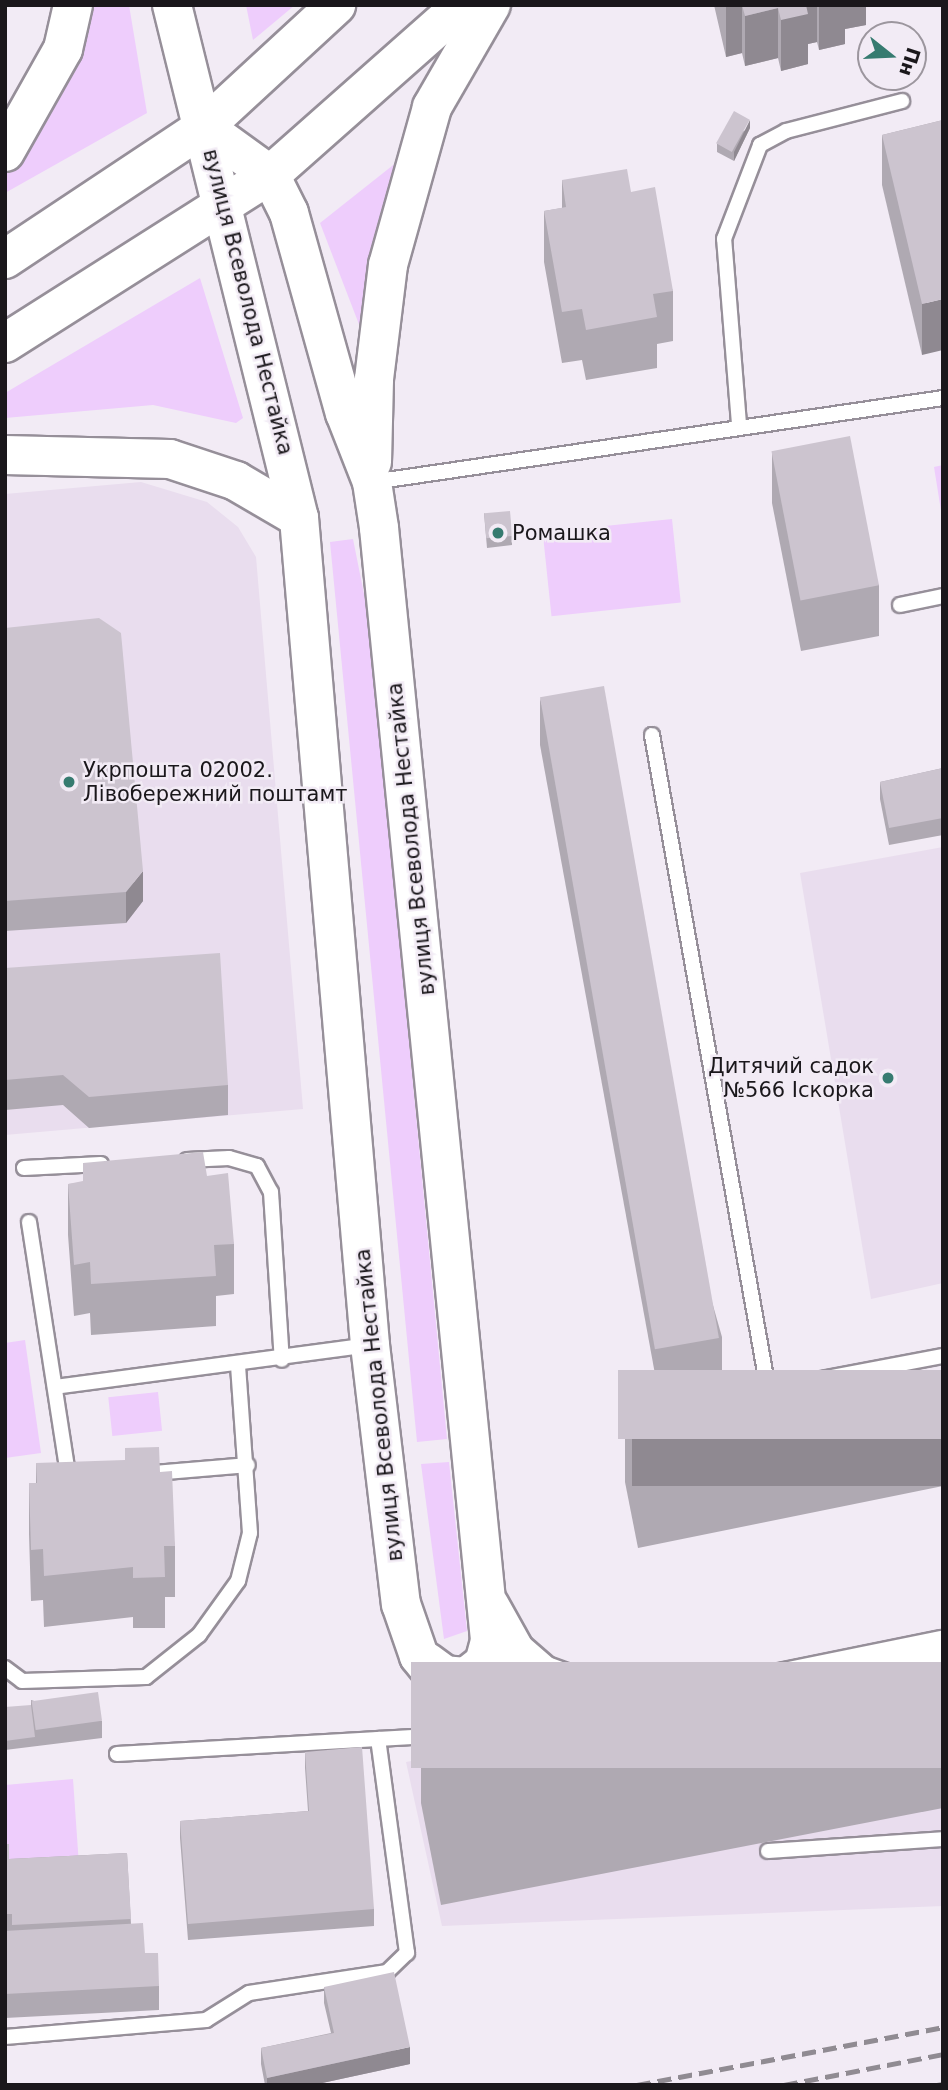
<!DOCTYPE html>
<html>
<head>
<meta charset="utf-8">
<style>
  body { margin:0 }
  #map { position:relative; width:948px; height:2090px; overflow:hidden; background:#f2ebf5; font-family:"DejaVu Sans",sans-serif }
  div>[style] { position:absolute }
  .built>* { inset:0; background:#e9ddee }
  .green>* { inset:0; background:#eecdfc; transform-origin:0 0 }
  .roads { filter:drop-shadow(2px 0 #968f99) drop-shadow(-2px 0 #968f99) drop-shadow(0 2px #968f99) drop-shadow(0 -2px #968f99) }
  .lane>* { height:14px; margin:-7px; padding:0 7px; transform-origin:7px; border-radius:7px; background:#fff }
  .secondary>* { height:38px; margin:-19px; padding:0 19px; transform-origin:19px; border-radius:19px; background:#fff }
  .rail>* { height:5px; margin-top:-2.5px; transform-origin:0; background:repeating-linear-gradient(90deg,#908b92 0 14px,transparent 0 21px) }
  .wall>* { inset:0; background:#afa9b2 }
  .shaded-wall>* { inset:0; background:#8f8991; transform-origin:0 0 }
  .building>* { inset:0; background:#ccc4cf; transform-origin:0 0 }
  .dots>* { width:19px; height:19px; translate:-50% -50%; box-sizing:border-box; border:4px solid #f2ebf5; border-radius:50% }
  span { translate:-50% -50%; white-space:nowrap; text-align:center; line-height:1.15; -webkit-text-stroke:5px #f2ebf5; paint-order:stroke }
  .street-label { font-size:21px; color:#1a171b }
  .poi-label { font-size:21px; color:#1a171b }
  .left { translate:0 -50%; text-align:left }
  .right { translate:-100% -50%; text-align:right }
  .frame { position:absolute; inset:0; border:7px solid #1a171b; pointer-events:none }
  .north { position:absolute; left:857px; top:21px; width:70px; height:70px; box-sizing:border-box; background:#f2ebf5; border:2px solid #9c969e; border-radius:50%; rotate:108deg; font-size:19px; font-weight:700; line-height:28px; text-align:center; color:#1a171b }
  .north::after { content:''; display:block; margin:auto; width:24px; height:32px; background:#367b70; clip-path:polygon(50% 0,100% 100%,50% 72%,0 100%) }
</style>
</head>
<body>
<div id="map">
  <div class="built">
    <i style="clip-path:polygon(141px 482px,207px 502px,238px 527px,256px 557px,303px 1109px,5px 1135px,5px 494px)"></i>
    <i style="clip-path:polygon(943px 847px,943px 1283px,871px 1299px,800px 873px)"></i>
    <i style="clip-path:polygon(943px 1662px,943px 1906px,442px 1926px,406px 1762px)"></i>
  </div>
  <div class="green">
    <i style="clip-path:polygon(95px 5px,129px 5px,147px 113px,5px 193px,5px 166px,79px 57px)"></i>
    <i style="clip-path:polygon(246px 5px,295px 5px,253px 40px)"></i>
    <i style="clip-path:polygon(397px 162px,360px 327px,320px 223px)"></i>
    <i style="clip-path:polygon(200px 278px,243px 418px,236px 423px,153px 405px,5px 418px,5px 393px)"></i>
    <i style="clip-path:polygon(943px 465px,943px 523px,934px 467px)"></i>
    <i style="left:672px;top:519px;width:84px;height:130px;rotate:84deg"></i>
    <i style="clip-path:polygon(353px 539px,368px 614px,447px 1439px,417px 1442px,330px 542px)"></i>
    <i style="clip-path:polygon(25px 1340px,41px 1453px,5px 1458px,5px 1343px)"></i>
    <i style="left:158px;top:1392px;width:39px;height:50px;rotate:84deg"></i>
    <i style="clip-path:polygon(449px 1462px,467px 1631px,444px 1639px,421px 1464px)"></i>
    <i style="clip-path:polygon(73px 1779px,80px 1880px,5px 1868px,5px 1785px)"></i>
  </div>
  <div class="roads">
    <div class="lane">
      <i style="left:739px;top:424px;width:186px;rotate:-94.6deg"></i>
      <i style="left:724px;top:239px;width:101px;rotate:-69deg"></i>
      <i style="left:760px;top:145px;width:30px;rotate:-28deg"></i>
      <i style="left:786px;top:131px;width:120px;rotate:-14.5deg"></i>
      <i style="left:373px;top:482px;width:576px;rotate:-8.38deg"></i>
      <i style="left:900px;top:605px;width:44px;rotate:-11.8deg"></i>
      <i style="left:652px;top:735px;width:664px;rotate:79.94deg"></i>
      <i style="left:768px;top:1389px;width:178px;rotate:-10.7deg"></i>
      <i style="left:187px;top:1160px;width:42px;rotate:-2.7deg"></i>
      <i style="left:229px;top:1158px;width:29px;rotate:16deg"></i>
      <i style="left:257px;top:1166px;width:30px;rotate:62deg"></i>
      <i style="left:271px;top:1192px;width:168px;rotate:86.3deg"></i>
      <i style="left:24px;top:1168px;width:77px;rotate:-3deg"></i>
      <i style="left:29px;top:1222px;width:261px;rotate:81.2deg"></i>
      <i style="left:55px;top:1387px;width:316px;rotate:-7.6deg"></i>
      <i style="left:155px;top:1473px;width:93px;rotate:-4.9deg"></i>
      <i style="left:5px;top:1668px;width:21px;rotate:37deg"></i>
      <i style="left:22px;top:1681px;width:124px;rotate:-1.8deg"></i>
      <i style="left:146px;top:1677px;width:68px;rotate:-38.4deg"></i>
      <i style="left:199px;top:1635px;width:67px;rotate:-54.2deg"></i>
      <i style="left:238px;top:1581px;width:49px;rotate:-76deg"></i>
      <i style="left:250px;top:1533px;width:166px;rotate:-94.1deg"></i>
      <i style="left:117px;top:1754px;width:309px;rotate:-3.3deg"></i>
      <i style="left:425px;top:1736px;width:19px;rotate:-16deg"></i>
      <i style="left:443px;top:1731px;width:40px;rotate:-40deg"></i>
      <i style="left:768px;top:1851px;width:175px;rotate:-3.9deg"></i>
      <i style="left:5px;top:2037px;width:202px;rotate:-4.8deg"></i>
      <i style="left:206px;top:2020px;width:51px;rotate:-32.1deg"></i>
      <i style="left:249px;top:1993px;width:140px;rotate:-8.7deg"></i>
      <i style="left:387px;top:1972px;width:28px;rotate:-44deg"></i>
      <i style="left:407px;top:1953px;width:216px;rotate:-97.7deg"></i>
    </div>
    <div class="secondary">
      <i style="left:172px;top:5px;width:528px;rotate:76.1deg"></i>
      <i style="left:299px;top:518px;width:830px;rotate:85.09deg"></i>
      <i style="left:370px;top:1345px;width:261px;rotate:83.2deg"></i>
      <i style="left:401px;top:1604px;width:55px;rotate:70.9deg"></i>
      <i style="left:419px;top:1656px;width:38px;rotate:51deg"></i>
      <i style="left:443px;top:1686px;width:37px;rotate:29deg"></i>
      <i style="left:475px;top:1704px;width:74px;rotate:15.7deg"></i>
      <i style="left:546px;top:1724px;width:37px;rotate:-2deg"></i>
      <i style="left:583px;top:1723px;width:367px;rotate:-11.5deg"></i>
      <i style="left:204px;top:127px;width:82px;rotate:36deg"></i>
      <i style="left:270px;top:175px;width:42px;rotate:63.4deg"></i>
      <i style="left:289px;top:213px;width:208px;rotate:74.4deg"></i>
      <i style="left:345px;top:413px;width:74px;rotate:68.6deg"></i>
      <i style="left:372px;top:482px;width:47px;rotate:81.3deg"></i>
      <i style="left:379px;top:528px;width:1119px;rotate:84.3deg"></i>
      <i style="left:490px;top:1641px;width:23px;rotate:105deg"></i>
      <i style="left:484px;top:1663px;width:23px;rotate:142deg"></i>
      <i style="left:466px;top:1677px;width:21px;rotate:-175deg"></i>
      <i style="left:445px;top:1675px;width:22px;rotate:-144deg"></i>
      <i style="left:5px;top:152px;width:118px;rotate:-60.6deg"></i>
      <i style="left:63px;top:49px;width:45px;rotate:-77.2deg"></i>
      <i style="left:5px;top:259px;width:239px;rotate:-33.6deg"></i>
      <i style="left:204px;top:127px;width:180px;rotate:-42.7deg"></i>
      <i style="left:5px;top:343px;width:314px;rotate:-32.4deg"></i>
      <i style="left:270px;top:175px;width:256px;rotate:-41.5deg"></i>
      <i style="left:5px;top:455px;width:165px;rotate:1.4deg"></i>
      <i style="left:170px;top:459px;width:70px;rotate:18.4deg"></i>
      <i style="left:236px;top:481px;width:73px;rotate:30.4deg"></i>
      <i style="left:372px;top:462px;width:83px;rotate:-88.6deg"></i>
      <i style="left:374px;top:379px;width:115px;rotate:-83deg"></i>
      <i style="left:388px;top:265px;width:164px;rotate:-74.4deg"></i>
      <i style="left:432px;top:107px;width:118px;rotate:-60deg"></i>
      <i style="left:490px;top:1606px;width:51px;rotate:60.9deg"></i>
      <i style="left:515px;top:1651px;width:37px;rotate:41deg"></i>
      <i style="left:543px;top:1675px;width:102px;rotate:20deg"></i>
    </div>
  </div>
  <div class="rail">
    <i style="left:637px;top:2085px;width:311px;rotate:-10.7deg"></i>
    <i style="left:784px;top:2085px;width:162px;rotate:-11deg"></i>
    <i style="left:937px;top:2085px;width:6px;rotate:-9deg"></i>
  </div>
  <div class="wall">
    <i style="clip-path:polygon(714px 5px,866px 5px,866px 25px,845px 29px,845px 44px,819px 50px,817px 42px,808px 44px,808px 64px,781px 71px,778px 58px,745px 66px,742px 53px,726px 57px)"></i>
    <i style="clip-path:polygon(943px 120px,922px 355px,882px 185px,882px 135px)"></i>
    <i style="clip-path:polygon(750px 128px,734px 161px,717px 152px,717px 144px)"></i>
    <i style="clip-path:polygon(562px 180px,631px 192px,673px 291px,673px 341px,657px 344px,657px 368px,586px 380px,582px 360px,562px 363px,544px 262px,544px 211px,562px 208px)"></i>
    <i style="clip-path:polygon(772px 452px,879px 585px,879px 636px,801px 651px,772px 503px)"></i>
    <i style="clip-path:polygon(484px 513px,512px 536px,512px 545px,487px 548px)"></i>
    <i style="clip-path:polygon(5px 628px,143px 901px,126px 923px,5px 931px)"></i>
    <i style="clip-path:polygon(540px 698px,722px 1337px,722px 1384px,659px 1396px,540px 745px)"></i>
    <i style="clip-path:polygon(943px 768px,943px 835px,889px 845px,880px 799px,880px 782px)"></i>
    <i style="clip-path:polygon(5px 968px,228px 1085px,228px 1115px,89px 1128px,63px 1105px,5px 1110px)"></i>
    <i style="clip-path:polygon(207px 1176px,234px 1244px,234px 1294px,216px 1296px,216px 1326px,91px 1335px,90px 1313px,74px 1316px,68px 1235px,68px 1184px)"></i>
    <i style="clip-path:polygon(943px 1370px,943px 1486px,638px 1548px,625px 1482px,625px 1435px)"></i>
    <i style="clip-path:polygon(36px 1463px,160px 1472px,175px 1546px,175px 1597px,165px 1597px,165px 1628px,133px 1628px,133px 1617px,44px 1627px,43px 1600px,31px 1601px,29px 1534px,29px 1483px,36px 1483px)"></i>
    <i style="clip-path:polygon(943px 1662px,943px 1808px,441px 1905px,421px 1803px,421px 1764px)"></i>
    <i style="clip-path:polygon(31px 1700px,102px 1721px,102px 1738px,5px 1750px,5px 1707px,31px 1708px)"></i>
    <i style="clip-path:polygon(305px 1752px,374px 1909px,374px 1926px,188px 1940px,180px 1838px,180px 1821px,308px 1811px,305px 1768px)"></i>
    <i style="clip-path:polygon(5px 1844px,9px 1859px,127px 1853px,131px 1924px,159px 1986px,159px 2010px,5px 2018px)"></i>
    <i style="clip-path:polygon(324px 1987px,410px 2064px,313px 2085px,265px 2085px,261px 2064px,261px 2048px,331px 2033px,324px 2003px)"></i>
  </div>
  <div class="shaded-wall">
    <i style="clip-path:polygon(728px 5px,742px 5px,742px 53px,726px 57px,726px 6px)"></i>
    <i style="clip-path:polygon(804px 5px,817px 5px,817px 42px,808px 44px,808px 64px,781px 71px,781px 20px)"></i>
    <i style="clip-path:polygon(819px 5px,866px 5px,866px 25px,845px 29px,845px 44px,819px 50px)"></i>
    <i style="clip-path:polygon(778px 8px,778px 58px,745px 66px,745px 16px)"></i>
    <i style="clip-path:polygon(750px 120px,750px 128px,734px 161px,734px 152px)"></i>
    <i style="clip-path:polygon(943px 299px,943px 350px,922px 355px,922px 304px)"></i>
    <i style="clip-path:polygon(143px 871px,143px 901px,126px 923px,126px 892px)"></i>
    <i style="left:943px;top:1439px;width:47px;height:311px;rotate:90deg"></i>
    <i style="clip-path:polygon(410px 2047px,410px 2064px,313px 2085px,267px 2085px,267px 2078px)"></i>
  </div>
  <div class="building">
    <i style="clip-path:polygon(742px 5px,806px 5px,808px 14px,781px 20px,778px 8px,745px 16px)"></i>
    <i style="left:734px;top:111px;width:18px;height:37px;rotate:29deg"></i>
    <i style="clip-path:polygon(943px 120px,943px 299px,922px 304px,882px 135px)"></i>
    <i style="clip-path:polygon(627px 169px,631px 192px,655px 187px,673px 291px,653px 294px,657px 317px,586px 330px,582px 309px,562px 312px,544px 211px,566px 207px,562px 180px)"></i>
    <i style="left:850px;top:436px;width:152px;height:80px;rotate:79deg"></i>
    <i style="left:510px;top:511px;width:25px;height:26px;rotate:85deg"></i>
    <i style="clip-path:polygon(99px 618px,121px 633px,143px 871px,126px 892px,5px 901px,5px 628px)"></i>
    <i style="left:604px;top:686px;width:662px;height:65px;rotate:80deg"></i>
    <i style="clip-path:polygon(943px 768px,943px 818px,889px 828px,880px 782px)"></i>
    <i style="clip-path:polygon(220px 953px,228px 1085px,89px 1097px,63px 1075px,5px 1080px,5px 968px)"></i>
    <i style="clip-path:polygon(203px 1152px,207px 1176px,228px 1173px,234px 1244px,214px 1245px,216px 1276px,91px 1284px,90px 1262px,74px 1265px,68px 1184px,83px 1181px,83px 1163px)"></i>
    <i style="left:943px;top:1370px;width:69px;height:325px;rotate:90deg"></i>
    <i style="clip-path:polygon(159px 1447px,160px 1472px,172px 1471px,175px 1546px,164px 1546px,165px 1577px,133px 1578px,133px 1567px,44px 1576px,43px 1549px,31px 1550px,29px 1483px,37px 1483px,36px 1463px,125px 1460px,125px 1448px)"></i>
    <i style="left:943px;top:1662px;width:106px;height:532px;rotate:90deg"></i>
    <i style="left:98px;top:1692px;width:29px;height:67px;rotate:82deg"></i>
    <i style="clip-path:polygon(31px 1705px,35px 1737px,5px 1741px,5px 1707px)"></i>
    <i style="clip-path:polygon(362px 1747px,374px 1909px,188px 1924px,180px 1821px,309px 1811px,305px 1752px)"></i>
    <i style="clip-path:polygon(5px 1844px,9px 1844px,9px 1859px,127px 1853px,131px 1919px,12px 1925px,12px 1914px,5px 1914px)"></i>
    <i style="clip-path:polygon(143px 1923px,145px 1953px,158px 1953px,159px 1986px,5px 1994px,5px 1931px)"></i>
    <i style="clip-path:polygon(394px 1972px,410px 2047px,267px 2078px,261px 2048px,334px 2033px,324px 1987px)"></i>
  </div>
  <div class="dots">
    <i style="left:498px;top:533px;background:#367b70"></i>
    <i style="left:69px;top:782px;background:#367b70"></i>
    <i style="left:888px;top:1078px;background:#367b70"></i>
  </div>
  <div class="street-label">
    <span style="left:248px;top:302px;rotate:76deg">вулиця Всеволода Нестайка</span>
    <span style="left:411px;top:839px;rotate:-96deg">вулиця Всеволода Нестайка</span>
    <span style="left:379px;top:1405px;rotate:-96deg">вулиця Всеволода Нестайка</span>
  </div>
  <div class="poi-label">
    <span class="left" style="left:512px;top:533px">Ромашка</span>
    <span class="left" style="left:83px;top:782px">Укрпошта 02002.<br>Лівобережний поштамт</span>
    <span class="right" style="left:874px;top:1078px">Дитячий садок<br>№566 Іскорка</span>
  </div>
  <div class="frame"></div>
  <div class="north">Пн</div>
</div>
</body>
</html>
